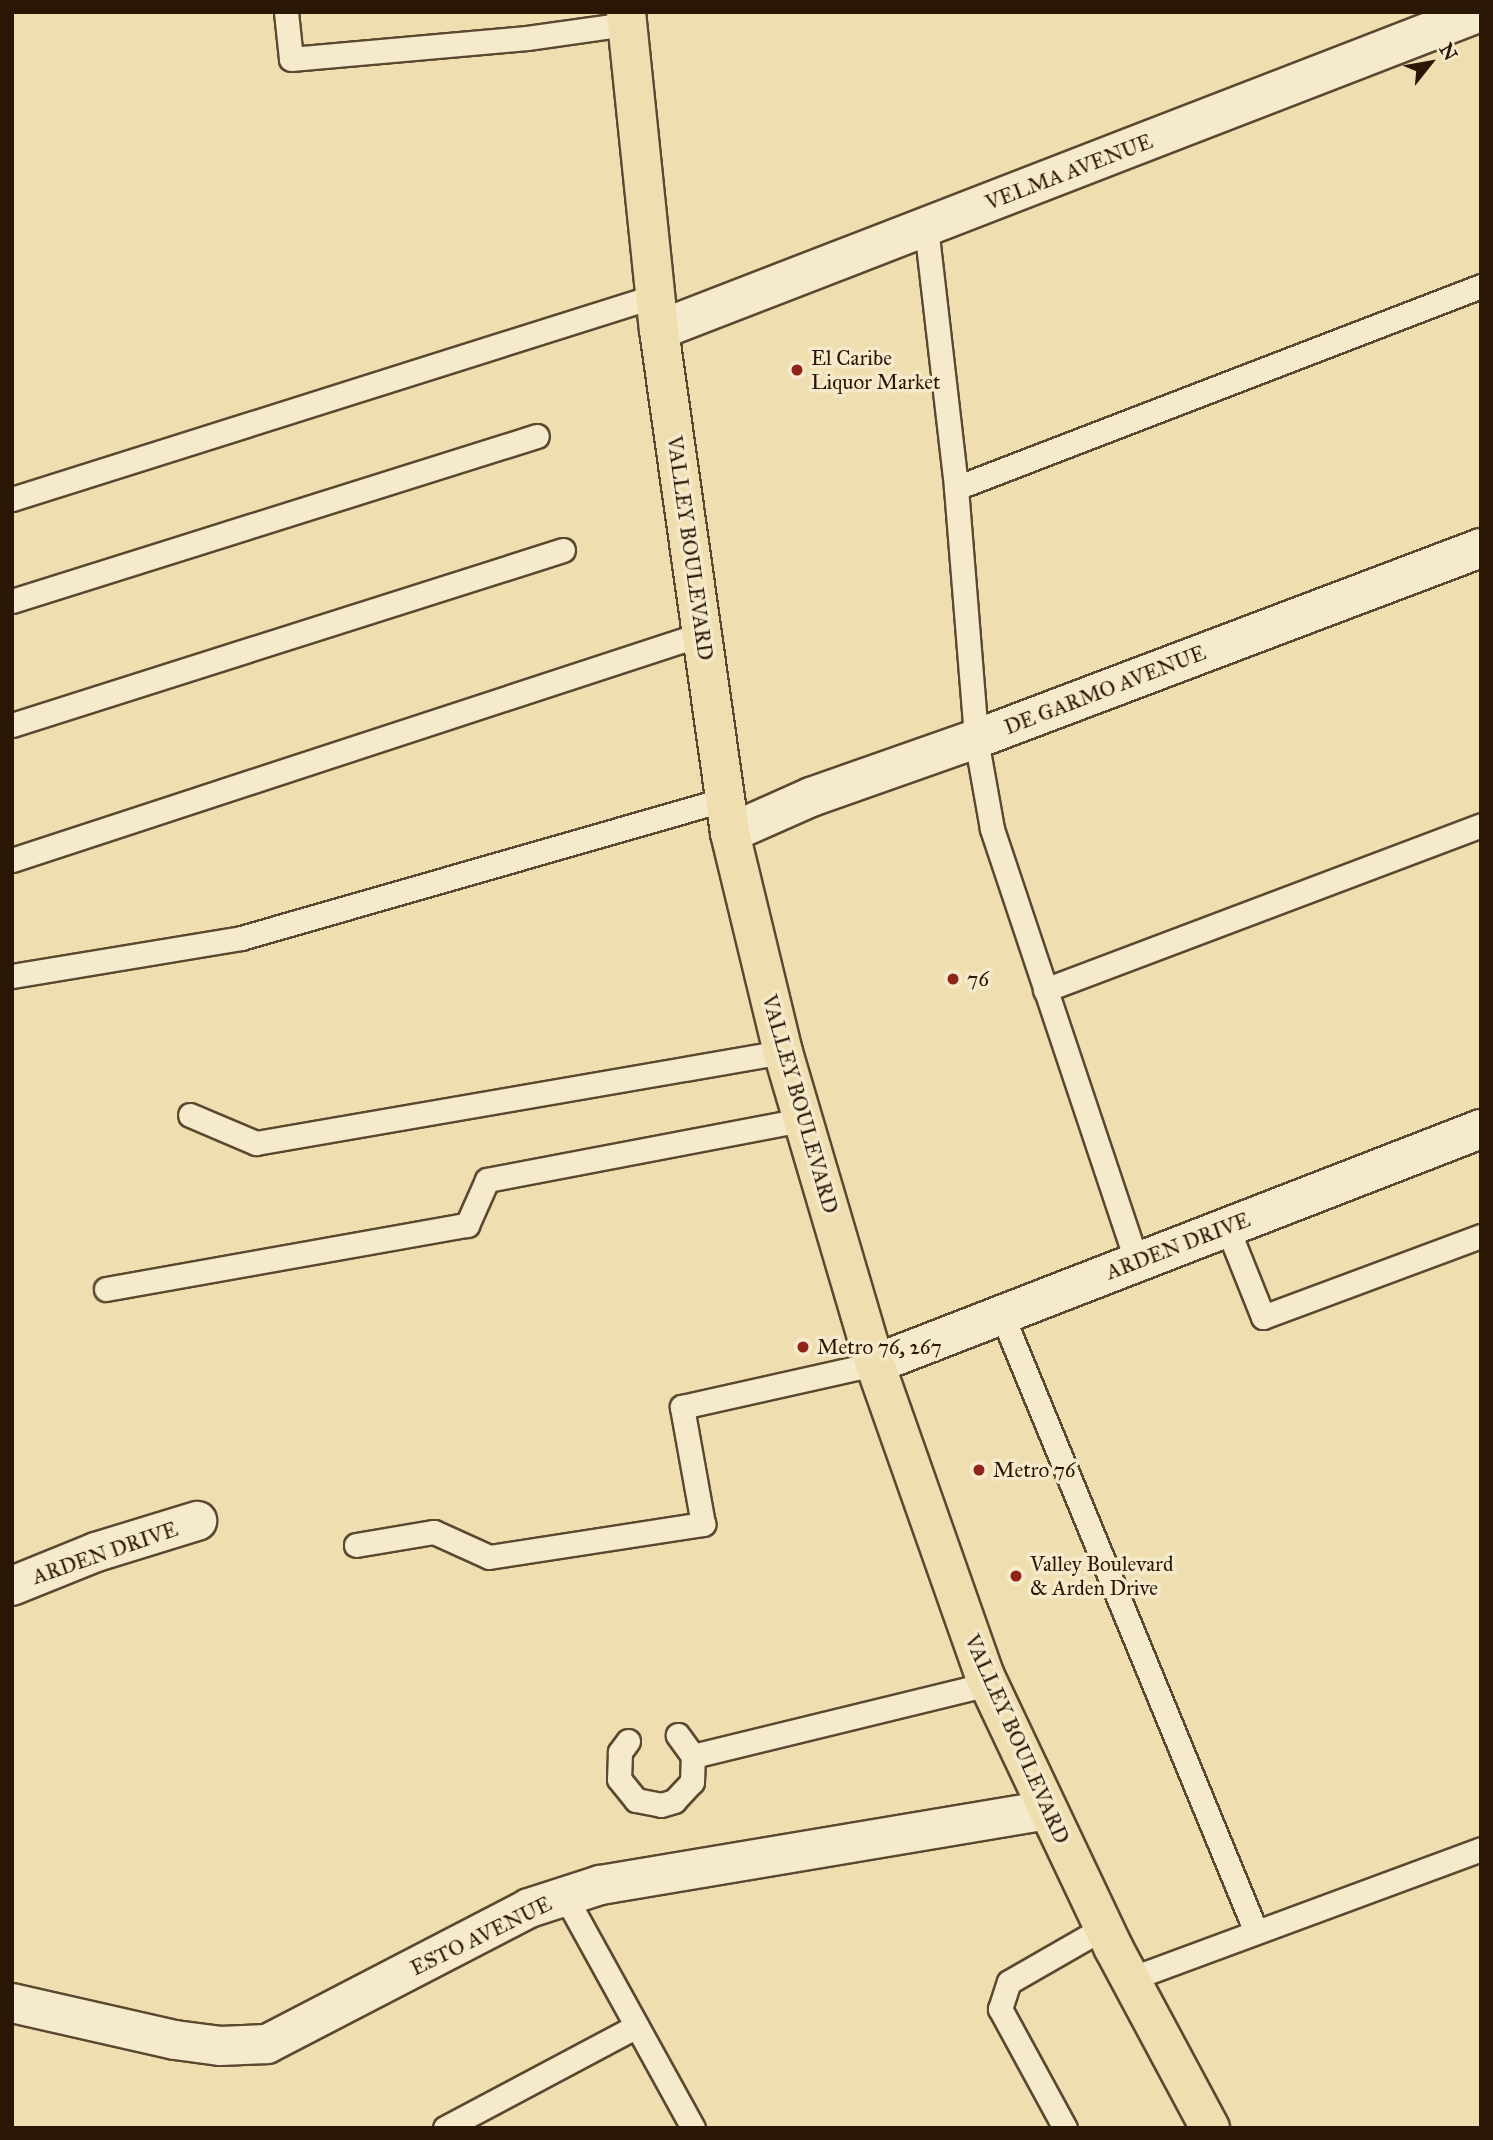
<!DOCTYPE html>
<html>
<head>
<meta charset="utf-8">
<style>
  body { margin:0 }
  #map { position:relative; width:1493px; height:2140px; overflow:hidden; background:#efdeaf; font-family:"IM FELL Great Primer",serif }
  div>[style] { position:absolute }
  .roads { filter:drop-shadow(2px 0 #5a4830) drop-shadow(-2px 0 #5a4830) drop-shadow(0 2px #5a4830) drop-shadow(0 -2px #5a4830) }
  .service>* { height:23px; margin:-11.5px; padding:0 11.5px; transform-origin:11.5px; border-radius:11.5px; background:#f5eacb }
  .minor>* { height:38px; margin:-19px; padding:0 19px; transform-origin:19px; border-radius:19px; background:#f5eacb }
  .tertiary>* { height:38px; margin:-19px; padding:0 19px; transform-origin:19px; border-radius:19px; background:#f5eacb }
  .primary>* { height:38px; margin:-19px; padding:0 19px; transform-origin:19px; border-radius:19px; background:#efdeaf }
  .dots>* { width:19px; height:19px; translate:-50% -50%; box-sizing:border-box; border:4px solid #f5eacb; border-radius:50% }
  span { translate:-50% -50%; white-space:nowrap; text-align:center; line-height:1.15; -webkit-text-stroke:7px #f5eacb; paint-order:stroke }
  .street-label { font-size:21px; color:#291605 }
  .poi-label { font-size:21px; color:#291605 }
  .left { translate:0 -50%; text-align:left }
  .frame { position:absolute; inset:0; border:14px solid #291605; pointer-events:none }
  .north { position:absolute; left:1395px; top:28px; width:70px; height:70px; -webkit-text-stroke:5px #f5eacb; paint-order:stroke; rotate:59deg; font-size:19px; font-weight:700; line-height:28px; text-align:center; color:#291605 }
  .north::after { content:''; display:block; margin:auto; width:24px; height:32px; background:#291605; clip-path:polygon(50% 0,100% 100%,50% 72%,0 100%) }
</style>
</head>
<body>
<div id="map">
  <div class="roads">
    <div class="service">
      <i style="left:286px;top:12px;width:47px;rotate:83.9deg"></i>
      <i style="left:291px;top:59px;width:237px;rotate:-5.1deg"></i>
      <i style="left:527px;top:38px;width:101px;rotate:-8deg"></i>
      <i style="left:926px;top:227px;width:263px;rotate:83.4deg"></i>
      <i style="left:956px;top:488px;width:252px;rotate:85.4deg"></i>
      <i style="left:976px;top:739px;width:91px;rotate:79.9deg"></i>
      <i style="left:992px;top:829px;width:457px;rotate:71.5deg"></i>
      <i style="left:956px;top:488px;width:563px;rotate:-21.04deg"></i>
      <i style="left:12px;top:499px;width:674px;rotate:-17.52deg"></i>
      <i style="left:12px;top:601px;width:550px;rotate:-17.45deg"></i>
      <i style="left:12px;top:725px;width:578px;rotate:-17.62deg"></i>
      <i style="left:12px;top:860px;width:726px;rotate:-18.14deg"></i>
      <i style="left:12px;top:976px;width:232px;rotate:-9.4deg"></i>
      <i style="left:241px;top:938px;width:505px;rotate:-15.99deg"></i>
      <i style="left:1045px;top:990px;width:466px;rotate:-20.7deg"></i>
      <i style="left:190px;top:1115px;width:72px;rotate:23deg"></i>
      <i style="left:256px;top:1143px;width:535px;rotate:-9.8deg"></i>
      <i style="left:1227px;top:1227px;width:97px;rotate:68.2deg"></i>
      <i style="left:1263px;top:1317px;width:233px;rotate:-20.4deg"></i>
      <i style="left:106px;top:1289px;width:367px;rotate:-10.1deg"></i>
      <i style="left:467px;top:1225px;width:49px;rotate:-66deg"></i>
      <i style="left:487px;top:1180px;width:322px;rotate:-10.8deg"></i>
      <i style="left:1002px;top:1315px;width:667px;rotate:67.62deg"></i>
      <i style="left:356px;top:1545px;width:79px;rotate:-9.5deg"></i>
      <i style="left:434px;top:1532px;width:60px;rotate:24.4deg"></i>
      <i style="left:489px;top:1557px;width:217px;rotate:-8.8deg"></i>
      <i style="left:703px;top:1524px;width:119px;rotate:-100.2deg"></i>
      <i style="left:682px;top:1407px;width:198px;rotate:-12.6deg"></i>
      <i style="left:628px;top:1741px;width:14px;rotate:126deg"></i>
      <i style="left:620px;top:1752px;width:27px;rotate:92deg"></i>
      <i style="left:619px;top:1779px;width:27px;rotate:51deg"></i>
      <i style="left:636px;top:1800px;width:25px;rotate:11deg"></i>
      <i style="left:661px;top:1805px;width:14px;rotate:-17deg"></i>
      <i style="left:674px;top:1801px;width:26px;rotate:-47deg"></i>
      <i style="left:692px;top:1782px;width:26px;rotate:-88deg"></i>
      <i style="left:693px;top:1756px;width:26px;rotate:-126deg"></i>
      <i style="left:693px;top:1756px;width:304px;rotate:-13.7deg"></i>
      <i style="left:565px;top:1896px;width:265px;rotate:61.1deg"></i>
      <i style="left:1130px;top:1979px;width:374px;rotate:-20.3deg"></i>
      <i style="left:445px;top:2128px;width:217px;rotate:-28deg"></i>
      <i style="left:1065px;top:2128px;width:136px;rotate:-118.6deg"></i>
      <i style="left:1000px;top:2009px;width:28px;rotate:-72deg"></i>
      <i style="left:1009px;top:1982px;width:108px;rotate:-29.9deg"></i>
    </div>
    <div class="minor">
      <i style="left:659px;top:330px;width:880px;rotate:-21.17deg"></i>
      <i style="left:730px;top:833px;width:89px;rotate:-24deg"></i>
      <i style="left:811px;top:797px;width:175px;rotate:-19.4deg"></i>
      <i style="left:976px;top:739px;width:540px;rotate:-20.72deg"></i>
      <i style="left:12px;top:1586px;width:91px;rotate:-22deg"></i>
      <i style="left:96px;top:1552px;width:106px;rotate:-17.1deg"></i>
      <i style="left:12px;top:2003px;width:167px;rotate:12.8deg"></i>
      <i style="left:175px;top:2040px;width:45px;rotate:7.6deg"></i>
      <i style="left:220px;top:2046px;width:47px;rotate:-2.4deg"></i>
      <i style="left:267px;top:2044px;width:295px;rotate:-27.4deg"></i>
      <i style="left:529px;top:1908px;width:75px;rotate:-17.9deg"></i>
      <i style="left:600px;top:1885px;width:453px;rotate:-9.5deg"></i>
    </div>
    <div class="tertiary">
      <i style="left:875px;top:1364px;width:650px;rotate:-21.2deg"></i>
    </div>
    <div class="primary">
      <i style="left:626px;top:12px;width:320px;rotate:84.1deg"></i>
      <i style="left:659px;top:330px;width:508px;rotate:81.97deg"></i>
      <i style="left:730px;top:833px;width:225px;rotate:76.4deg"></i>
      <i style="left:783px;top:1052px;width:325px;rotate:73.6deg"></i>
      <i style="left:875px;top:1364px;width:329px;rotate:70.6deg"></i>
      <i style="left:984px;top:1674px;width:302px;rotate:64.7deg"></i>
      <i style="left:1113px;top:1947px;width:205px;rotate:61.8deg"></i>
    </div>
  </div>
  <div class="dots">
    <i style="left:797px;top:370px;background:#8f2418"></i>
    <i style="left:953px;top:979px;background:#8f2418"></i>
    <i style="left:803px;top:1347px;background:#8f2418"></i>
    <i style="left:979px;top:1470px;background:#8f2418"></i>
    <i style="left:1016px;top:1576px;background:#8f2418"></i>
  </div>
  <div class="street-label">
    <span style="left:1069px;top:172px;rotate:-21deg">VELMA AVENUE</span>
    <span style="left:690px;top:548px;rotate:82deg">VALLEY BOULEVARD</span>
    <span style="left:1105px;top:690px;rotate:-21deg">DE GARMO AVENUE</span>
    <span style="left:800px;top:1104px;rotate:74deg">VALLEY BOULEVARD</span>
    <span style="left:1178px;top:1246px;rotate:-21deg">ARDEN DRIVE</span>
    <span style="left:105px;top:1553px;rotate:-19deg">ARDEN DRIVE</span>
    <span style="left:1017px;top:1739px;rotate:66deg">VALLEY BOULEVARD</span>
    <span style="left:481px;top:1936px;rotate:-26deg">ESTO AVENUE</span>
  </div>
  <div class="poi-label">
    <span class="left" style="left:811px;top:370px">El Caribe<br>Liquor Market</span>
    <span class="left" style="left:967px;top:979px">76</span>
    <span class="left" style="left:817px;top:1347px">Metro 76, 267</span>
    <span class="left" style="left:993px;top:1470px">Metro 76</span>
    <span class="left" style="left:1030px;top:1576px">Valley Boulevard<br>&amp; Arden Drive</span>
  </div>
  <div class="frame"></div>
  <div class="north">N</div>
</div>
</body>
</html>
